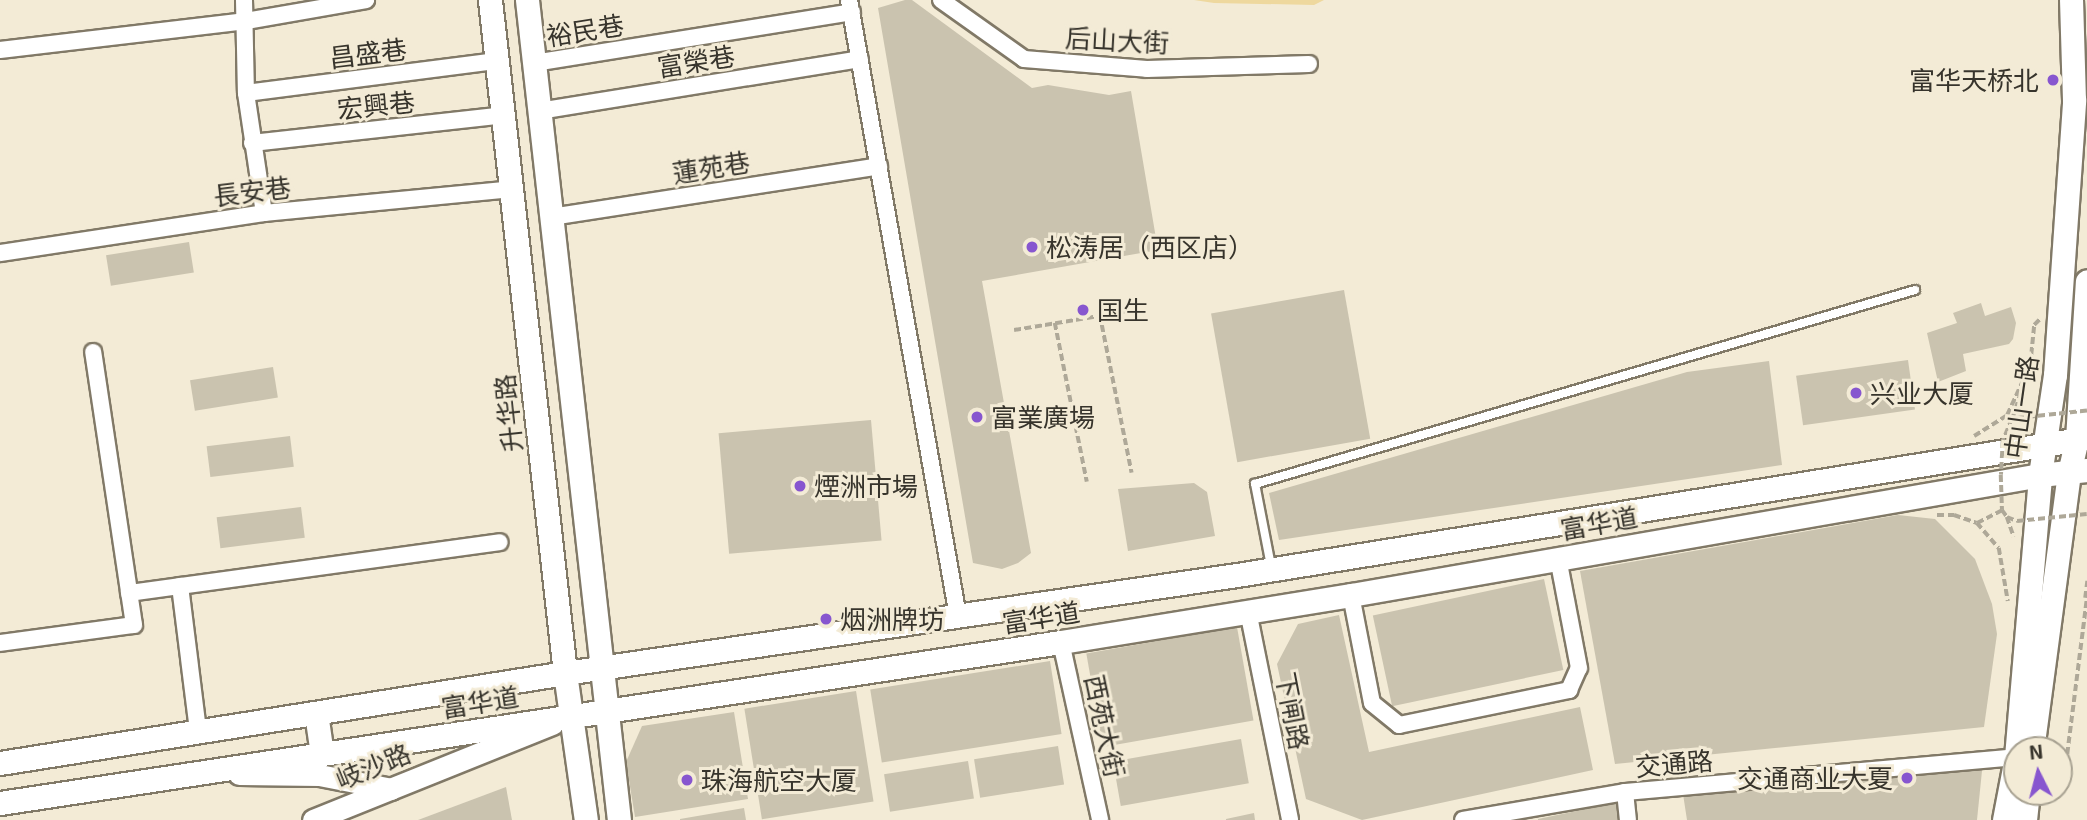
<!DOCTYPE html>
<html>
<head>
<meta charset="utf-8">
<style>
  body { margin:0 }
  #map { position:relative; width:2087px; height:820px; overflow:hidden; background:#f3ebd6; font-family:"Exo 2","Noto Sans SC",sans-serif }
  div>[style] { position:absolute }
  .green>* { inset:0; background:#eed89e }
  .building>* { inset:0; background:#cac3af; transform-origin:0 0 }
  .path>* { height:3.5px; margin-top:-1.75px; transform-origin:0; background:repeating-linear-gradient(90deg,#aea898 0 7px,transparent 0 10.5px) }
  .roads { filter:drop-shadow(2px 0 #817967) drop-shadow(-2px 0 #817967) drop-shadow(0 2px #817967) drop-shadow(0 -2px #817967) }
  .service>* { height:8px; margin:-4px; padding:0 4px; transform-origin:4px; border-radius:4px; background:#fff }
  .minor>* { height:16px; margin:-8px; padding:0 8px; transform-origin:8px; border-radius:8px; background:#fff }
  .tertiary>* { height:21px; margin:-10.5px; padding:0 10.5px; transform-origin:10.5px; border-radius:10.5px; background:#fff }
  .secondary>* { height:23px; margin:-11.5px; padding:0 11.5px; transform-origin:11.5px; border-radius:11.5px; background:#fff }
  .path-bridge>* { height:3.5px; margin-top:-1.75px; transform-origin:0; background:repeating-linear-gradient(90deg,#aea898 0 7px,transparent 0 10.5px) }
  .dots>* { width:19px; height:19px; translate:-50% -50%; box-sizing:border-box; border:4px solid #f3ebd6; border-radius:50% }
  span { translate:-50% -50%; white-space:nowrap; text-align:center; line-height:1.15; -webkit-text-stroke:6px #f3ebd6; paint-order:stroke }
  .street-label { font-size:26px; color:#37342c }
  .poi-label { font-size:26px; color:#37342c }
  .right { translate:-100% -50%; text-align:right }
  .left { translate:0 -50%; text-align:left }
  .north { position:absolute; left:2003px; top:736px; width:70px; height:70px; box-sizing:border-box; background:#f3ebd6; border:2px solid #a8a292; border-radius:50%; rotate:354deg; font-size:19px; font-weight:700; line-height:28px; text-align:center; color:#37342c }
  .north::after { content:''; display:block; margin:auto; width:24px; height:32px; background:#8756cf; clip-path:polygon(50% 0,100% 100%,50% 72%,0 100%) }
</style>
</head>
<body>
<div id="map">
  <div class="green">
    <i style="clip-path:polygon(1194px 0,1324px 0,1314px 5px,1214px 3px)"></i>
  </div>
  <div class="building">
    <i style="clip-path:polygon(905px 0,912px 0,1032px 88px,1048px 85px,1109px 95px,1131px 91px,1158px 250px,982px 281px,1031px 553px,1018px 563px,1002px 569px,973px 563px,878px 8px)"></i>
    <i style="left:189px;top:242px;width:31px;height:84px;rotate:81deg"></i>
    <i style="left:1344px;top:290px;width:151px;height:135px;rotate:80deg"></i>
    <i style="clip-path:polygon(1981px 303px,1985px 316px,2011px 307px,2016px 323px,2013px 339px,2009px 344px,1963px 354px,1966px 371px,1938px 382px,1927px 333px,1957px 323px,1953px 313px)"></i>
    <i style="left:1908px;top:360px;width:50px;height:113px;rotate:82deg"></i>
    <i style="clip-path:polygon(1769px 361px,1782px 465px,1279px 540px,1269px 493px,1687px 372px)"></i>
    <i style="left:273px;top:367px;width:31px;height:84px;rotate:81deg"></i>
    <i style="left:871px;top:420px;width:121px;height:153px;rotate:85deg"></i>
    <i style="left:290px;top:436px;width:31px;height:84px;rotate:83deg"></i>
    <i style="clip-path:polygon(1194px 483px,1207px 492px,1215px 536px,1128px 551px,1118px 489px)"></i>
    <i style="left:301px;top:507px;width:31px;height:85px;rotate:83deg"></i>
    <i style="clip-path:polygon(1898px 515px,1935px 519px,1975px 559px,1992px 604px,1997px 634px,1984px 727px,1615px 764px,1580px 571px)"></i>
    <i style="left:1544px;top:579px;width:93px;height:175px;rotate:78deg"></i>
    <i style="clip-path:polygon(1339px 615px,1369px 752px,1580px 707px,1593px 770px,1362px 820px,1306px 799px,1277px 664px,1298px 624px)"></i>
    <i style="left:1237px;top:627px;width:95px;height:153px;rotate:80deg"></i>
    <i style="left:1050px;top:661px;width:74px;height:182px;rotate:81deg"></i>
    <i style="left:856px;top:691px;width:112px;height:113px;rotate:81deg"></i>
    <i style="clip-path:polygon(734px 712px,748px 799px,635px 817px,626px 762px,642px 726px)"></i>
    <i style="left:1241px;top:739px;width:45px;height:130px;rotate:80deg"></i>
    <i style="left:1058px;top:746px;width:39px;height:85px;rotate:81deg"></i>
    <i style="left:968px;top:761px;width:38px;height:85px;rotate:81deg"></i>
    <i style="clip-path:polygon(1983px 761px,1977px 820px,1687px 820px,1683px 794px)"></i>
    <i style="clip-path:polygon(506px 787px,512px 820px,418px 820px)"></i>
    <i style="clip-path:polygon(1620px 802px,1624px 820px,1538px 820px,1538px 819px)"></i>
    <i style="clip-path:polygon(744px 808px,746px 820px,680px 820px,680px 819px)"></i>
    <i style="clip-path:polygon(1254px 813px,1255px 820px,1226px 820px,1226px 819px)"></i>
  </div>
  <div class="path">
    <i style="left:1100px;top:315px;width:161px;rotate:78.6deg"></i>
    <i style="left:1055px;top:323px;width:162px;rotate:78.6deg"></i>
    <i style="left:1014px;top:330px;width:129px;rotate:-9.4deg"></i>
    <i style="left:2012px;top:419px;width:36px;rotate:-72deg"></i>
    <i style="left:1974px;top:436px;width:39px;rotate:-32deg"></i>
    <i style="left:2007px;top:415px;width:55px;rotate:-65.3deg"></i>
    <i style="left:2030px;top:365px;width:40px;rotate:-84.3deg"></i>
    <i style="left:2034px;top:325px;width:8px;rotate:-45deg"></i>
    <i style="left:1937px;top:515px;width:17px"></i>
    <i style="left:1954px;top:515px;width:24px;rotate:19deg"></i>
    <i style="left:1977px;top:523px;width:33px;rotate:49deg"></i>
    <i style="left:1999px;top:548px;width:54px;rotate:80.4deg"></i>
    <i style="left:2007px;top:517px;width:21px;rotate:71deg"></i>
    <i style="left:1977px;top:523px;width:28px;rotate:-27deg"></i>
    <i style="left:2085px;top:598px;width:17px;rotate:-83deg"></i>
    <i style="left:2059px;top:755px;width:8px;rotate:-7deg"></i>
    <i style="left:2067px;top:754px;width:159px;rotate:-82.8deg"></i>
  </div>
  <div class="roads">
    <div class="service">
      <i style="left:1271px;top:566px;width:84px;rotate:-101deg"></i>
      <i style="left:1255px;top:484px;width:688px;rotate:-16.38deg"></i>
    </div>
    <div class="minor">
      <i style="left:244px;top:0;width:93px;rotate:88.8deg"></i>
      <i style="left:246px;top:93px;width:121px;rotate:81.5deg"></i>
      <i style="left:849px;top:0;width:626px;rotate:79.97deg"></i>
      <i style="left:941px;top:0;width:102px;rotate:35.4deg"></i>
      <i style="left:1024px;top:59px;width:123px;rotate:4.6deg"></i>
      <i style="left:1147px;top:69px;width:162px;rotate:-1.8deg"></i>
      <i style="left:0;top:50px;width:248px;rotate:-6.7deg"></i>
      <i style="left:246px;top:21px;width:122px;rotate:-9.9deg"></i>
      <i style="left:534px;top:63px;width:322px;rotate:-9.1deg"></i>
      <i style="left:246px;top:93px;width:253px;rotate:-7.3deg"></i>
      <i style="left:539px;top:111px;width:325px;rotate:-9.2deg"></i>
      <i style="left:252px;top:143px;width:255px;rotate:-6.3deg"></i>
      <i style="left:551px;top:217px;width:332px;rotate:-8.8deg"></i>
      <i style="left:0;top:253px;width:267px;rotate:-8.6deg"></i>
      <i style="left:264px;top:213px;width:249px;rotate:-5.5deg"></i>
      <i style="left:180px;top:586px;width:146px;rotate:82.9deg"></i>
      <i style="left:129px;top:593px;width:374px;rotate:-7.8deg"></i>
      <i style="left:1351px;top:595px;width:110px;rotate:79deg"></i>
      <i style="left:1372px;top:703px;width:35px;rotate:39deg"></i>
      <i style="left:1399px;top:725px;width:174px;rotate:-11.6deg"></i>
      <i style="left:1569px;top:690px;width:24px;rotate:-66deg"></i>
      <i style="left:1579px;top:668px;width:112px;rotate:-100.8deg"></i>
      <i style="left:1248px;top:611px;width:213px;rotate:78.6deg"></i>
      <i style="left:1061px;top:642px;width:182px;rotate:77.6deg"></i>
      <i style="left:0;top:643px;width:135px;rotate:-7.7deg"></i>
      <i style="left:134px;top:625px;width:276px;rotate:-98.5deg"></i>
      <i style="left:1625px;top:792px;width:28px;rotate:84deg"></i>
      <i style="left:1463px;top:820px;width:164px;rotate:-9.8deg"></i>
      <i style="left:1625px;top:792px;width:393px;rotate:-5.1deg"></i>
    </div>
    <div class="tertiary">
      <i style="left:239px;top:774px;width:80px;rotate:0.7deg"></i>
      <i style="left:319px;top:775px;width:73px;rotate:11deg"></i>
      <i style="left:313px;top:820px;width:258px;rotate:-21.9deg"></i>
    </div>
    <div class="secondary">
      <i style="left:490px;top:0;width:677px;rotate:83.64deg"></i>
      <i style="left:565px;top:673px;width:148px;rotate:81.9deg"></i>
      <i style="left:527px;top:0;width:825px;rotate:83.6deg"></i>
      <i style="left:316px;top:713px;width:41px;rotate:81.7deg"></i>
      <i style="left:2032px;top:750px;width:279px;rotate:-82.4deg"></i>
      <i style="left:2069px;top:473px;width:35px;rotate:-77deg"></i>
      <i style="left:2077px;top:439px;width:158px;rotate:-86.4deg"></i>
      <i style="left:0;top:763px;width:572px;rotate:-9.05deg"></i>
      <i style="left:565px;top:673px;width:679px;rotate:-8.3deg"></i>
      <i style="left:1237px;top:575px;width:861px;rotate:-9.16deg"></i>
      <i style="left:0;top:803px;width:1073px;rotate:-8.63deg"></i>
      <i style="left:1061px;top:642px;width:294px;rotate:-9.2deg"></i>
      <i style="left:1351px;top:595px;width:699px;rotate:-9.88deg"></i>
      <i style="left:2040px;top:475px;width:47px;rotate:-6.1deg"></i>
      <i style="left:2004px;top:820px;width:64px;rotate:-79.2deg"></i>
      <i style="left:2016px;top:757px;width:283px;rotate:-85.1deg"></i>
      <i style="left:2040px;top:475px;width:101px;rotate:-81.5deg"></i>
      <i style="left:2055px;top:375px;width:276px;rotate:-86deg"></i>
      <i style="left:2074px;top:100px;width:100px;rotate:-91.7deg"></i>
      <i style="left:2025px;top:820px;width:28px;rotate:-84deg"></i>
    </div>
  </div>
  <div class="path-bridge">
    <i style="left:2087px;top:411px;width:75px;rotate:173.9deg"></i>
    <i style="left:2012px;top:419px;width:24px;rotate:112deg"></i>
    <i style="left:2003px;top:441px;width:34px;rotate:93deg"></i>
    <i style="left:2001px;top:475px;width:35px;rotate:88deg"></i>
    <i style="left:2002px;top:510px;width:9px;rotate:54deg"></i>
    <i style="left:2007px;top:517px;width:11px;rotate:22deg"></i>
    <i style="left:2017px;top:521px;width:70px;rotate:-5.7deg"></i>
  </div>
  <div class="dots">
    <i style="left:2053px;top:80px;background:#8756cf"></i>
    <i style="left:1032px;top:247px;background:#8756cf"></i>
    <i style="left:1083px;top:310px;background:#8756cf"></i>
    <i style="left:1856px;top:393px;background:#8756cf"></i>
    <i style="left:977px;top:417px;background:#8756cf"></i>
    <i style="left:800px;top:486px;background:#8756cf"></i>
    <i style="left:826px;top:619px;background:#8756cf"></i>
    <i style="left:1907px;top:778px;background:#8756cf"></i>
    <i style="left:687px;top:780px;background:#8756cf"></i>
  </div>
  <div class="street-label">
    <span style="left:585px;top:30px;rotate:-9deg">裕民巷</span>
    <span style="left:1117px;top:40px;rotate:3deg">后山大街</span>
    <span style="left:368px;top:53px;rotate:-7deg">昌盛巷</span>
    <span style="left:696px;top:61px;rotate:-9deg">富榮巷</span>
    <span style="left:376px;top:105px;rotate:-6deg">宏興巷</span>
    <span style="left:711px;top:167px;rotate:-9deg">蓮苑巷</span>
    <span style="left:252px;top:191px;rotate:-7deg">長安巷</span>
    <span style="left:2021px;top:407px;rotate:-82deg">中山一路</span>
    <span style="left:508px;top:413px;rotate:-96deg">升华路</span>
    <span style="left:1599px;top:523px;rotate:-10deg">富华道</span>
    <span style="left:1041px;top:617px;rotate:-9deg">富华道</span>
    <span style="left:480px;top:702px;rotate:-9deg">富华道</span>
    <span style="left:1293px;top:711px;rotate:79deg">下闸路</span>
    <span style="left:1105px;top:726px;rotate:78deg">西苑大街</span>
    <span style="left:1674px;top:763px;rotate:-5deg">交通路</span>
    <span style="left:373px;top:766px;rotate:-22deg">岐沙路</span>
  </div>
  <div class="poi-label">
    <span class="right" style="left:2039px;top:80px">富华天桥北</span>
    <span class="left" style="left:1046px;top:247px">松涛居（西区店）</span>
    <span class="left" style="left:1097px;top:310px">国生</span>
    <span class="left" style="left:1870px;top:393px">兴业大厦</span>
    <span class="left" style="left:991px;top:417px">富業廣場</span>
    <span class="left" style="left:814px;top:486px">煙洲市場</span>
    <span class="left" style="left:840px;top:619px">烟洲牌坊</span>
    <span class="right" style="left:1893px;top:778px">交通商业大夏</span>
    <span class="left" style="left:701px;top:780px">珠海航空大厦</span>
  </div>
  <div class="north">N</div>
</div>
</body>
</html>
